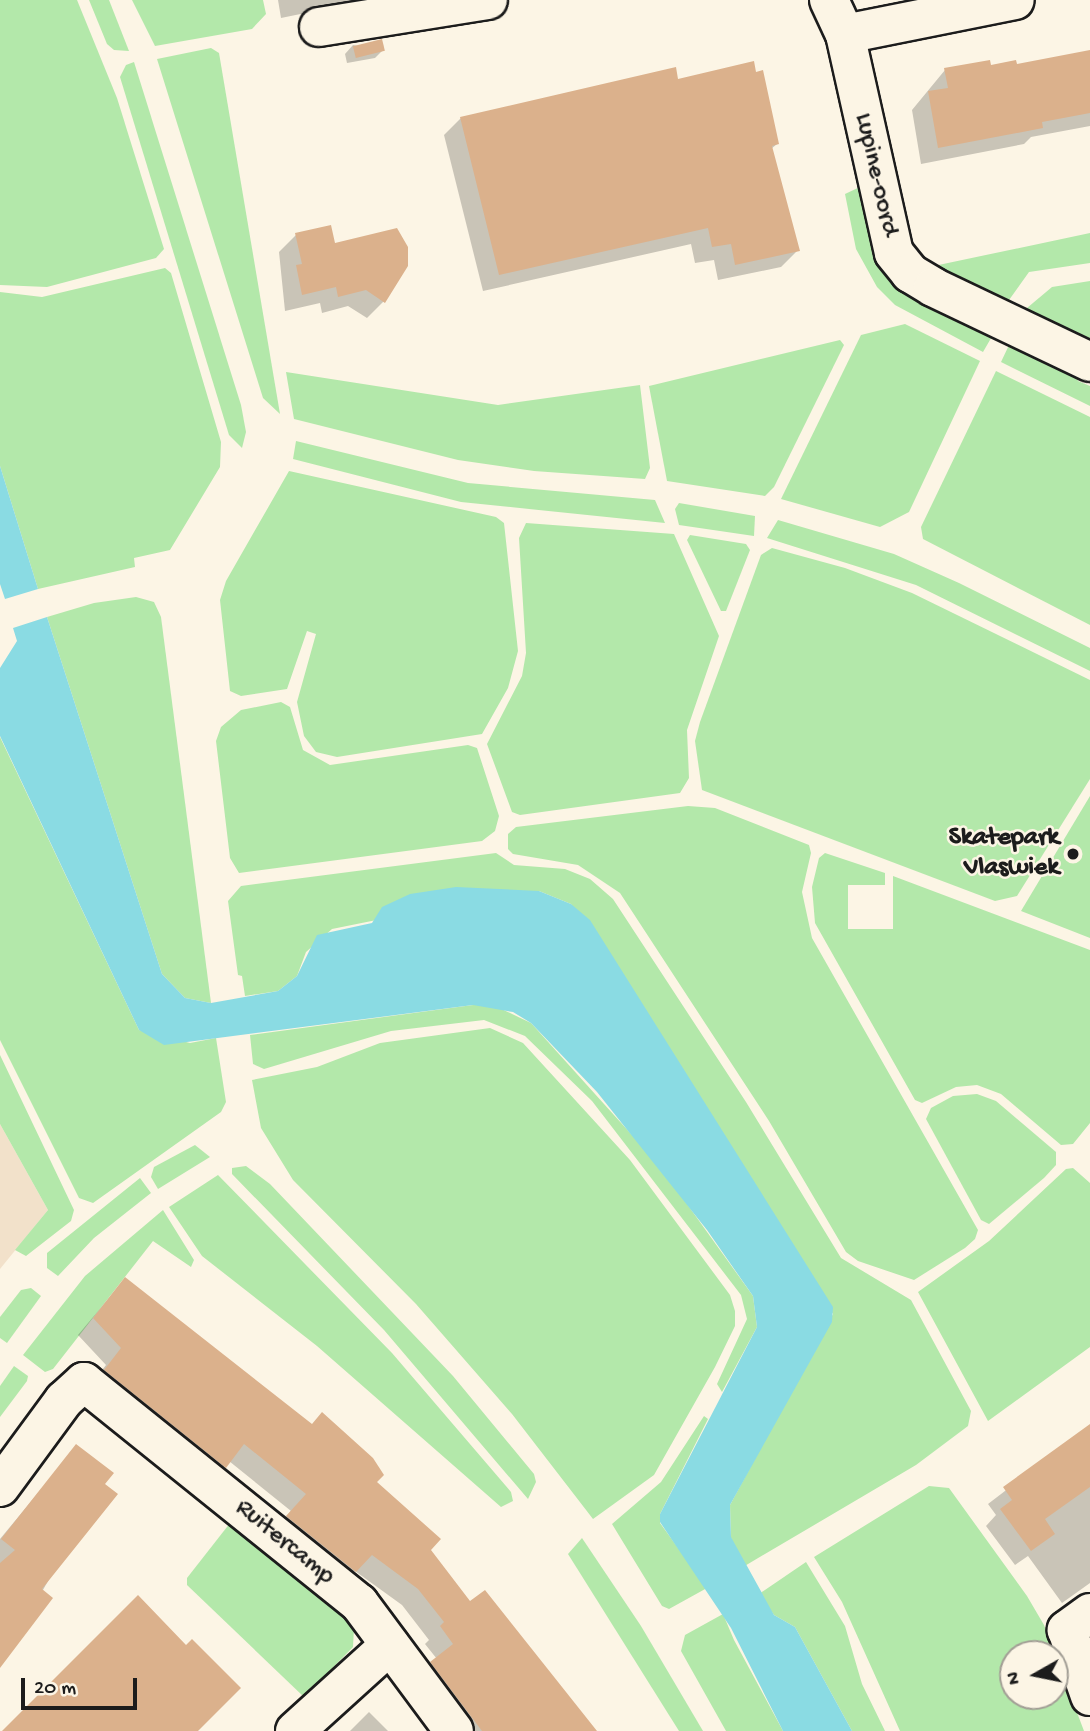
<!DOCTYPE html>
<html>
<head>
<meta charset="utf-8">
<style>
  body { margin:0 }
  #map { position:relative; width:1090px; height:1731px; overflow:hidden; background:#fcf5e5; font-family:"Gochi Hand",sans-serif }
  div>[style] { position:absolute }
  .built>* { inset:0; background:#f2e1ca }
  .green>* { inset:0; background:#b3e8aa }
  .water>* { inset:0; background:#8adbe3 }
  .shadow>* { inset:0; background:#0003 }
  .building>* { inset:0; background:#dbb18c; transform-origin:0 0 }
  .roads { filter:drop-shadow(2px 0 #1c1c1c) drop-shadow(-2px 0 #1c1c1c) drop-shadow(0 2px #1c1c1c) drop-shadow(0 -2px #1c1c1c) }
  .minor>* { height:38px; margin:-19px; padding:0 19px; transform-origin:19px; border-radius:19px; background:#fcf5e5 }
  .dots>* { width:19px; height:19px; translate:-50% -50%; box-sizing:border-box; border:4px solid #fcf5e5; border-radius:50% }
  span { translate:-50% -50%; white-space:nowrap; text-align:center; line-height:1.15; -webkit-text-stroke:5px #fcf5e5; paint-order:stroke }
  .street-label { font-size:26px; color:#1c1c1c }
  .poi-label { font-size:26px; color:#1c1c1c; font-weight:700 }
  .right { translate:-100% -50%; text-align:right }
  .north { position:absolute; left:999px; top:1640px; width:70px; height:70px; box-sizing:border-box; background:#fcf5e5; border:2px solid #a29e95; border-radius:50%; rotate:261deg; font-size:19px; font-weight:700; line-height:28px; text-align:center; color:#1c1c1c }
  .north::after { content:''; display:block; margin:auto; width:24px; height:32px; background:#1c1c1c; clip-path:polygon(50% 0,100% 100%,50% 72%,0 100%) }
  .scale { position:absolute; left:21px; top:1678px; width:116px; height:32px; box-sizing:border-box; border:4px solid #1c1c1c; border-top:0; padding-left:9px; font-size:21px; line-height:24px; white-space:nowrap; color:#1c1c1c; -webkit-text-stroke:5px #fcf5e5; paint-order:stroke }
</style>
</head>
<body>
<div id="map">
  <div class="built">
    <i style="clip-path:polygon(0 1124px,48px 1210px,0 1269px)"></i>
  </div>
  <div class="green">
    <i style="clip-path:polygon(0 0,77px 0,117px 98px,164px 249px,156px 258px,47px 287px,0 285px)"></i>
    <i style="clip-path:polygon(89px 0,109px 0,129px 51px,114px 50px,107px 44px)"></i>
    <i style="clip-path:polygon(132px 0,263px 0,266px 14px,252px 29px,155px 46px)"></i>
    <i style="clip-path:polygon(211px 48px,219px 53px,280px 414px,263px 398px,157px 59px)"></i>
    <i style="clip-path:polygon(134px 62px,241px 405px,246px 432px,242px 448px,229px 435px,120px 77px,126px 65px)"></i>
    <i style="clip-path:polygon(862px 186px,874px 249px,994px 333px,983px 352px,895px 305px,877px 287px,856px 249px,845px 194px)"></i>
    <i style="clip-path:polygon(1090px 233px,1090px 263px,1029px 272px,1009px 300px,996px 303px,929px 267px)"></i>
    <i style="clip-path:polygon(165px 268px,171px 273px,221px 442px,220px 467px,170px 550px,134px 558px,135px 567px,38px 589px,0 466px,0 292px,42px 297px)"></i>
    <i style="clip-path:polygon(1090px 281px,1090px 349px,1028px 317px,1027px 308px,1052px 287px)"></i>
    <i style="clip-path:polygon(905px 324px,980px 361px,909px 512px,880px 527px,781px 499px,861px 335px)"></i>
    <i style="clip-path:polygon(840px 340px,844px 345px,774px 487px,765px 496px,667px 481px,649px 386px)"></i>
    <i style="clip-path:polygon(1010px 343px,1076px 373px,1078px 381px,1090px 386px,1090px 406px,1001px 362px)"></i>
    <i style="clip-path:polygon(996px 371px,1090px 417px,1090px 625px,923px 539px,921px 527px)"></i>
    <i style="clip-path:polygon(286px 372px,498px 405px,640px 385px,650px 468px,645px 479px,534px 471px,458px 460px,294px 419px)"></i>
    <i style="clip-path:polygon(296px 441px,468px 483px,655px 500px,665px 523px,461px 502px,293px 459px)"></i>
    <i style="clip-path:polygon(289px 471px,496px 517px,504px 523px,518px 651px,508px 688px,482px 734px,337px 757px,316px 752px,304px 736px,297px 702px,316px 634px,307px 631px,287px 689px,241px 696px,230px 691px,220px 600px,226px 581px)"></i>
    <i style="clip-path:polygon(679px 503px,755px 516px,754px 536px,679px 525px,675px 509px)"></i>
    <i style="clip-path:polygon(778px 520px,894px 554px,959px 583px,1090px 648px,1090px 671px,916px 585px,767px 538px)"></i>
    <i style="clip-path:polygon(526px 523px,674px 534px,719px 636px,687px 730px,689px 778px,680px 793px,520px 815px,512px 812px,487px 744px,522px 676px,526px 653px,519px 538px)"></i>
    <i style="clip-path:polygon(690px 535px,746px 544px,750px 550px,726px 611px,721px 611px,687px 540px)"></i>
    <i style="clip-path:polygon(772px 548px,845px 568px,912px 593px,1090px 680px,1090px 779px,1017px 896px,995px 901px,702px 790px,695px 741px,700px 722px,761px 555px)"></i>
    <i style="clip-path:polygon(136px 597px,154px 602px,161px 617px,211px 1003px,185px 998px,162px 974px,47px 617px,94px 603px)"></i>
    <i style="clip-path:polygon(281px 702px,290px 707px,303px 750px,330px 765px,468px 745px,477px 748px,499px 816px,495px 831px,482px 841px,239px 873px,230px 858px,216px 741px,221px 727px,241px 710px)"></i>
    <i style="clip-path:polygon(0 737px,139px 1030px,190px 1043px,216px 1038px,226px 1102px,221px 1112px,93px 1203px,79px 1198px,0 1040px)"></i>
    <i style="clip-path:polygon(1090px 796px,1090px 938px,1021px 911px)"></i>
    <i style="clip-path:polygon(688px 806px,715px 808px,809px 845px,811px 853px,802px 892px,812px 938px,978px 1230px,975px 1239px,965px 1248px,914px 1280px,858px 1261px,846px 1252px,769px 1121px,620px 893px,578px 865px,513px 854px,508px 849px,508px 834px,516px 827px)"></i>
    <i style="clip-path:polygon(496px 853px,514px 865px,565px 869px,590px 879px,613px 899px,746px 1102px,841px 1258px,911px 1300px,971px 1411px,968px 1426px,916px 1465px,743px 1567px,731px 1538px,730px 1505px,833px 1314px,571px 904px,539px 891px,520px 891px,332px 929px,306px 952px,297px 976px,278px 991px,245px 996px,242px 976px,238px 975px,228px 901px,241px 886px)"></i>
    <i style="clip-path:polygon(825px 853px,885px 873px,885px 885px,848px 885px,848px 929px,893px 929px,893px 876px,1090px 950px,1090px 1123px,1073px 1144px,1061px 1145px,1001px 1094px,977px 1085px,956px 1087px,922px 1103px,915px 1100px,815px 923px,812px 887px,819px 858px)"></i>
    <i style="clip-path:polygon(473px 1005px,493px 1005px,531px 1023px,659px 1165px,753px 1296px,757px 1327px,722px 1392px,717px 1384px,747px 1319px,741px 1295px,592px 1101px,525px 1036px,484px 1020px,391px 1031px,264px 1069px,253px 1064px,250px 1035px)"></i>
    <i style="clip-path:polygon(490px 1028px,523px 1043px,630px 1160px,730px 1295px,735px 1311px,735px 1326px,715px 1367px,654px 1475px,593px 1519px,512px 1414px,416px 1304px,293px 1180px,261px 1128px,252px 1080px,317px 1067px,380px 1043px)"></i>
    <i style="clip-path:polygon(0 1055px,74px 1210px,71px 1221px,26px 1256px,15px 1250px,48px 1210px,0 1124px)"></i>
    <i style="clip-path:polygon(977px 1094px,996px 1101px,1056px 1152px,1056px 1165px,1044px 1178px,989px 1224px,981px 1220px,926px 1119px,931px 1108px,953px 1096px)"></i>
    <i style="clip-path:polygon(195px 1145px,210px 1157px,158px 1189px,151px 1177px,154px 1167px)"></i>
    <i style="clip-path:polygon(246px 1166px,270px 1184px,453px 1376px,534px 1474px,536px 1482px,528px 1499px,384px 1330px,232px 1174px,232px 1168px)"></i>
    <i style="clip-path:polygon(1073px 1168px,1090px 1183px,1090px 1347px,988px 1421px,918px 1292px,989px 1241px,1066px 1169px)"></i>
    <i style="clip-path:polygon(218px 1175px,392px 1353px,511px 1492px,513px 1501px,501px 1507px,317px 1346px,202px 1256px,169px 1207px)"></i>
    <i style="clip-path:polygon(140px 1178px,151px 1193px,94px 1238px,58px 1276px,47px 1268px,47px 1253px)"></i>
    <i style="clip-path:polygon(163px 1210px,194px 1260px,191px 1267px,153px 1241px,53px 1369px,45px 1372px,23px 1355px,85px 1276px)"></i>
    <i style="clip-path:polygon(31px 1288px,41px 1296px,7px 1343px,0 1338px,0 1317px,21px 1290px)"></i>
    <i style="clip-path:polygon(14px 1366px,28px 1376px,27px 1381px,0 1417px,0 1386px)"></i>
    <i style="clip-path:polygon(704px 1416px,708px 1419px,660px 1514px,660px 1523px,707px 1588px,669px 1609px,662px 1606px,612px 1524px,661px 1482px)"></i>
    <i style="clip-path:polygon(evenodd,929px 1486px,949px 1488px,1027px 1596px,1044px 1625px,1084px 1731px,900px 1731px,842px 1602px,814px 1557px,929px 1486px,1013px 1654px,1055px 1654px,1055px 1696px,1013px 1696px,1013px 1654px)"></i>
    <i style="clip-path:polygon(234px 1518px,354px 1628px,353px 1647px,304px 1697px,187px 1585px,187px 1578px)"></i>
    <i style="clip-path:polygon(582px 1538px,641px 1626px,703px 1731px,679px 1731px,568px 1554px)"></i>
    <i style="clip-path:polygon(806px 1562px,845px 1626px,862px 1684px,885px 1731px,852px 1731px,795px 1627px,774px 1615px,759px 1594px)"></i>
    <i style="clip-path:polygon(723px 1614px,734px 1640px,783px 1731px,726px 1731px,681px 1651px,685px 1635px)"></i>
  </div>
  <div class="water">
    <i style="clip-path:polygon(0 466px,38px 589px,5px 599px,0 584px)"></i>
    <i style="clip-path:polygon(47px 617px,162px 974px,185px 998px,211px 1003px,278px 991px,297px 976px,317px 935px,372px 923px,382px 907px,410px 894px,456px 887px,539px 891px,571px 904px,590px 920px,833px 1307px,832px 1322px,730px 1505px,731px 1537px,774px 1615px,795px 1627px,852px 1731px,783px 1731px,731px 1628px,660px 1522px,660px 1514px,757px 1327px,753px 1296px,707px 1230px,597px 1092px,531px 1023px,513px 1012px,473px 1005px,164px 1045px,139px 1030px,0 736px,0 668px,17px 641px,13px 628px)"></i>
  </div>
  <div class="shadow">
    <i style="clip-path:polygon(278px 0,369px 0,281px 18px)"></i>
    <i style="clip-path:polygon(353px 45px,383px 50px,375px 58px,347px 63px,345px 54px)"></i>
    <i style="clip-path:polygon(1090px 51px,1090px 126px,1031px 137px,1024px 144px,921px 164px,912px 110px,945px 70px,1016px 66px)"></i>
    <i style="clip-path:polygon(677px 81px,777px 144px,771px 149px,798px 250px,781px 267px,718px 280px,714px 260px,695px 263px,691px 244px,483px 291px,444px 135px,461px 118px)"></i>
    <i style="clip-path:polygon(296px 235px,334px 245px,384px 301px,367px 318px,348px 306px,322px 313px,320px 303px,285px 311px,279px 252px)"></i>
    <i style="clip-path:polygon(125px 1279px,375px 1482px,470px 1604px,591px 1731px,453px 1731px,415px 1679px,437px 1659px,425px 1644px,429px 1640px,402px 1605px,355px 1571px,338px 1587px,271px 1534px,291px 1511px,229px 1461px,208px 1483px,89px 1387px,106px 1365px,78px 1335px)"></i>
    <i style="clip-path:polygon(1090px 1426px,1090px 1583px,1062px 1603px,1028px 1556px,1015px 1565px,986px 1526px,996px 1515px,988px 1504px)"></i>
    <i style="clip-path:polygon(77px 1446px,103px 1485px,0 1665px,0 1539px)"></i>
    <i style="clip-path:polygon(369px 1712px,388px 1731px,350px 1731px)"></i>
  </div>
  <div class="building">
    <i style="left:382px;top:39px;width:12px;height:30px;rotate:76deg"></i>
    <i style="clip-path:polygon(1090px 50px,1090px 113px,1042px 122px,1043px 128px,938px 148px,928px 91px,948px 88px,944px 68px,990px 60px,991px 65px,1016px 60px,1017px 64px)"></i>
    <i style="clip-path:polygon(754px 61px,756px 72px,763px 70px,779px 144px,772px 146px,800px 251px,735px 265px,731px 244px,712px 247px,708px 228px,499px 275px,460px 117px,676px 67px,678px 79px)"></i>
    <i style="clip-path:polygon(331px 225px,335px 243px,397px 228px,408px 247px,408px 266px,385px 303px,366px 290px,338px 297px,336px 287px,302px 295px,296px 265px,302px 264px,295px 233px)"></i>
    <i style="clip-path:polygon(125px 1277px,312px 1424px,322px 1412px,373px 1458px,384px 1475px,377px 1482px,441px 1539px,431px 1550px,470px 1601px,485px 1590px,597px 1731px,482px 1731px,430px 1662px,453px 1644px,440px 1626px,444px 1622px,418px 1589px,372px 1555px,356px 1572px,286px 1516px,306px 1494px,244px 1444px,226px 1468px,104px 1370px,121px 1348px,93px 1318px)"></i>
    <i style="clip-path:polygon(1090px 1424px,1090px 1487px,1045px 1519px,1055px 1534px,1031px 1551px,1000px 1509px,1012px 1500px,1003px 1487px)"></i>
    <i style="clip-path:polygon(76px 1444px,114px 1473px,105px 1484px,118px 1494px,42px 1589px,53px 1598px,0 1668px,0 1563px,15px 1550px,1px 1539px)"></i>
    <i style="clip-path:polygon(138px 1595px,186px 1645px,192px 1639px,241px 1688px,198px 1731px,2px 1731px)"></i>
  </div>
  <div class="roads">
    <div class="minor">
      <i style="left:829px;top:0;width:38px;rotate:65deg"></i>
      <i style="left:845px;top:34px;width:224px;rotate:77.4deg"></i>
      <i style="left:894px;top:253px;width:26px;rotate:51deg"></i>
      <i style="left:910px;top:273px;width:27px;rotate:31deg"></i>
      <i style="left:933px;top:287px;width:174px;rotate:25.5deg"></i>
      <i style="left:319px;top:27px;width:171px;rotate:-9.1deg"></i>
      <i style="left:845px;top:34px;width:173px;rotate:-11.3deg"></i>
      <i style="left:0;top:1487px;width:108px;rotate:-53.7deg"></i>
      <i style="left:64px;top:1400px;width:27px;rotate:-42deg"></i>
      <i style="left:84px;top:1382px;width:353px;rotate:38.8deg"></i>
      <i style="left:359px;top:1603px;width:159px;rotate:53.4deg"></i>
      <i style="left:1090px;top:1613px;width:29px;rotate:144deg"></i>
      <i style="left:1067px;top:1630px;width:70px;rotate:70.8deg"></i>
      <i style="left:295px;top:1731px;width:128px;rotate:-42.2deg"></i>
    </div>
  </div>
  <div class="dots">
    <i style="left:1073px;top:854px;background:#1c1c1c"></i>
  </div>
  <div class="street-label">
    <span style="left:875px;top:175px;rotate:77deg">Lupine-oord</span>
    <span style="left:284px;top:1543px;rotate:39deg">Ruitercamp</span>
  </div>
  <div class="poi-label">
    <span class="right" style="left:1059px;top:854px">Skatepark<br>Vlaswiek</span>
  </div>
  <div class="north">N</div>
  <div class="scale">20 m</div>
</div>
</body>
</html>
